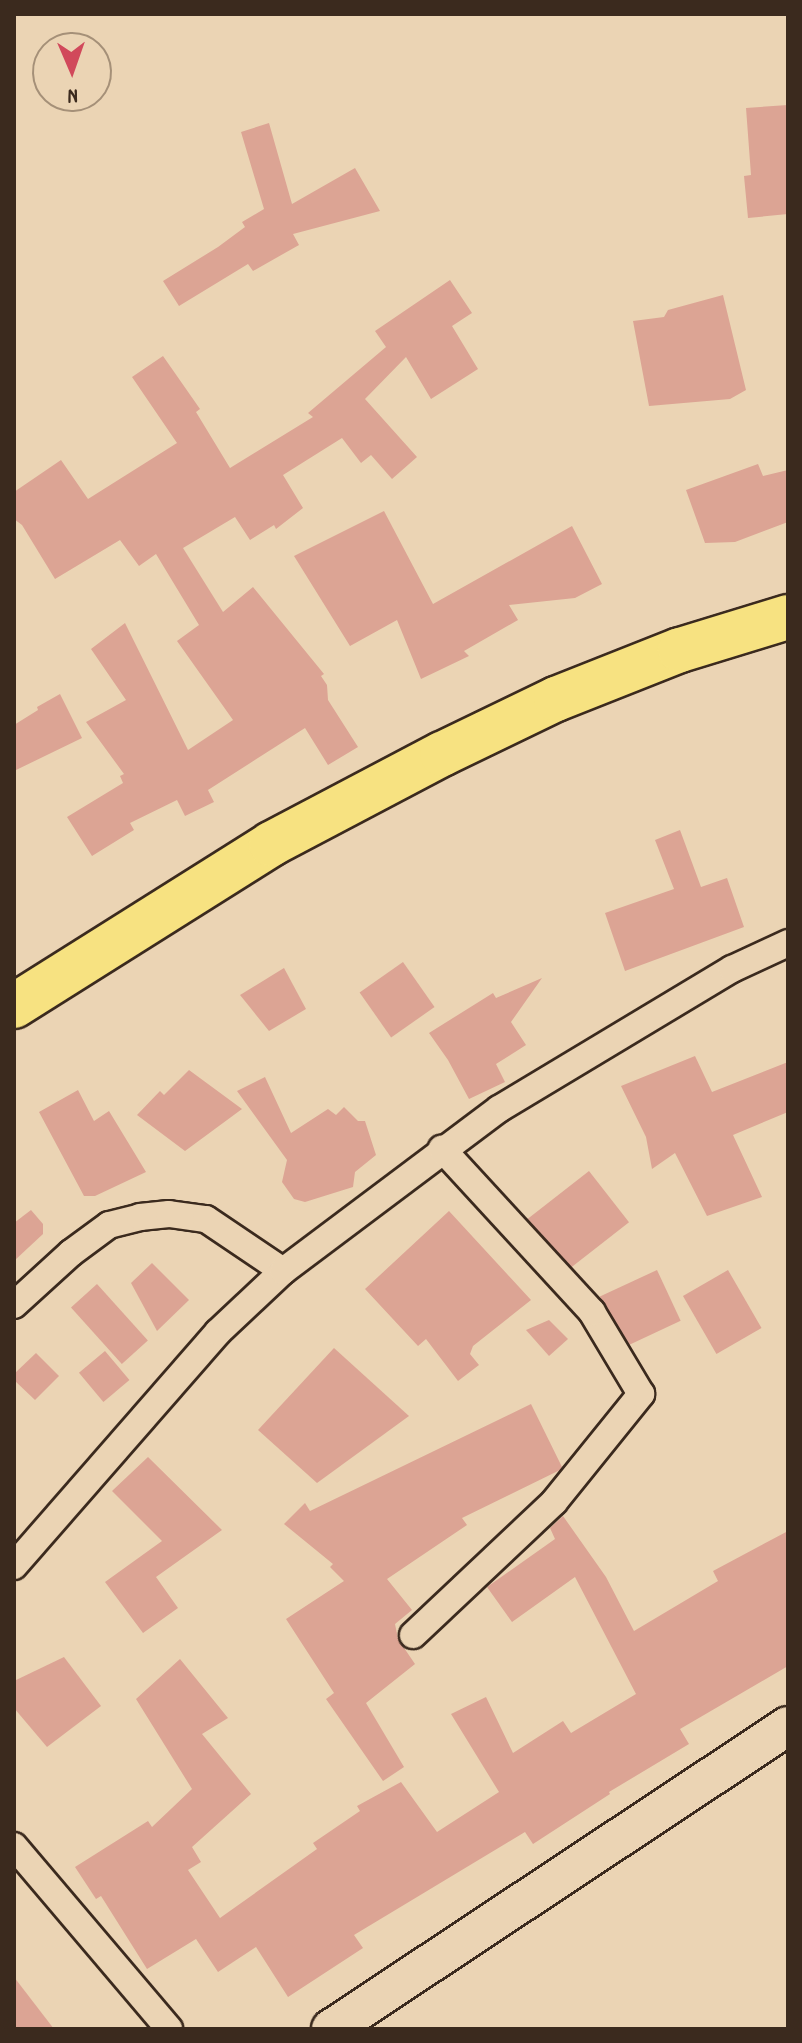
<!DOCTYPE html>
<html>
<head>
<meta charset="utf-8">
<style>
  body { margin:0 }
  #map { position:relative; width:802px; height:2043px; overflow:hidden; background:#ebd4b4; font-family:Dekko,sans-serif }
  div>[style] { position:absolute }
  .building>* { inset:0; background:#dca494; transform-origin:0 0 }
  .roads { filter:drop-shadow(2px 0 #3b2a1e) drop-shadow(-2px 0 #3b2a1e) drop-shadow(0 2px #3b2a1e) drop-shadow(0 -2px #3b2a1e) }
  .street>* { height:26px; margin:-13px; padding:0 13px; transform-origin:13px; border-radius:13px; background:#ebd4b4 }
  .secondary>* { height:38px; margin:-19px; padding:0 19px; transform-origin:19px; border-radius:19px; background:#ebd4b4 }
  .highway>* { height:44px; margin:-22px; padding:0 22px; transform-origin:22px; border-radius:22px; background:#f7e281 }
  span { translate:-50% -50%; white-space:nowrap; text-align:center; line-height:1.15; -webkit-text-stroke:6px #ebd4b4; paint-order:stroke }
  .frame { position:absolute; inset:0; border:16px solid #3b2a1e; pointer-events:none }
  .north { position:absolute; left:32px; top:32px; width:80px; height:80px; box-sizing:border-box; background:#ebd4b4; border:2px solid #a59078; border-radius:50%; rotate:178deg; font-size:22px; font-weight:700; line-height:32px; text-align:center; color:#3b2a1e }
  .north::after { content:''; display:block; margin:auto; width:28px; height:36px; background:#d1495b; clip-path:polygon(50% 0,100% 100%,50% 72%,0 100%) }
</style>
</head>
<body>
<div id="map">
  <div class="building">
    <i style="clip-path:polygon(788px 105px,788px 214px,748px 218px,744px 176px,751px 175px,746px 108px)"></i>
    <i style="clip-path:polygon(269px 123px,292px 204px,355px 168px,380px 211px,293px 234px,299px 245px,253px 271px,248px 264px,179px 306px,163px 281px,218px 247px,245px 227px,242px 222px,264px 209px,241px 132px)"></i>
    <i style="clip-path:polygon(450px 280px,472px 313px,452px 326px,478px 369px,431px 399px,406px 357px,365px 399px,417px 457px,392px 479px,371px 455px,361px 463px,342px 438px,283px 475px,303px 508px,276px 529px,274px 525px,250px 540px,235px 517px,183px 548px,223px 612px,253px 587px,324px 674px,321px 676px,327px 685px,328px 700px,358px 747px,328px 765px,305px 728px,208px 790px,214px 802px,185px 816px,177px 800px,130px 823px,134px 830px,92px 856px,67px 817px,123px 783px,120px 776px,124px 774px,86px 722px,126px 700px,91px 649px,125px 623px,188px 750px,233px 720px,177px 641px,199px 625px,156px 554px,139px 566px,120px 540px,55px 579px,22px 525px,14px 519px,14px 492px,61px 460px,88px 499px,177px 443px,132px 377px,163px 356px,200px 409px,196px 412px,230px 468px,313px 417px,308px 413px,386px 347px,375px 331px)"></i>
    <i style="clip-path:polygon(723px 295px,746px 390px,730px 399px,649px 406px,633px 321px,664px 317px,668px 310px)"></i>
    <i style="clip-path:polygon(758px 464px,763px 476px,788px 470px,788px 522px,735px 542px,705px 543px,686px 490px)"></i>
    <i style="clip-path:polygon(384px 511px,433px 604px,572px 526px,602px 584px,575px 598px,509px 605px,518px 620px,464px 651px,469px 656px,421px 679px,397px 620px,350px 646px,294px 556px)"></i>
    <i style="clip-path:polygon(60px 694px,82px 738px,14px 771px,14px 725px,38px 710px,37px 707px)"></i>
    <i style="clip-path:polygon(680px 830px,701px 887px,727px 878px,744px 927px,625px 971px,605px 913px,674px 889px,655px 840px)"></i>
    <i style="left:403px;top:962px;width:55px;height:53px;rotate:55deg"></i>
    <i style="clip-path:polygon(284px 968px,306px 1009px,269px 1031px,240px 995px)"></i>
    <i style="clip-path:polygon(542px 978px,511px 1022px,526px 1045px,496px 1064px,505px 1082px,469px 1099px,448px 1060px,429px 1033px,493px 993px,496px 998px)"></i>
    <i style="clip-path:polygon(695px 1056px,712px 1092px,788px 1062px,788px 1112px,733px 1135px,762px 1197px,707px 1216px,675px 1153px,652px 1169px,646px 1137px,621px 1086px)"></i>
    <i style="clip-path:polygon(189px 1070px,242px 1109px,185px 1151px,137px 1115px,160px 1091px,164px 1095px)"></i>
    <i style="clip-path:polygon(265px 1077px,291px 1133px,328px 1109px,336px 1115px,344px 1107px,358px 1121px,365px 1121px,376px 1155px,355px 1172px,353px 1187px,305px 1202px,294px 1199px,282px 1182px,287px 1160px,237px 1091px)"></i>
    <i style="clip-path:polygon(78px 1090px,94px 1121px,109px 1111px,146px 1172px,95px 1196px,84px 1196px,39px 1112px)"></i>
    <i style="left:589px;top:1171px;width:65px;height:78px;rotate:52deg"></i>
    <i style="clip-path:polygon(31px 1210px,43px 1224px,43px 1234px,14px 1261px,14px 1223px)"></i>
    <i style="clip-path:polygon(449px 1211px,531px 1300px,473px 1346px,470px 1354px,479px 1365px,458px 1381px,426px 1339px,418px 1346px,365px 1289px)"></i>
    <i style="clip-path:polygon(152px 1263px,189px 1300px,157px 1331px,131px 1283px)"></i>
    <i style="left:657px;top:1270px;width:56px;height:63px;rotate:65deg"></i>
    <i style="left:728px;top:1270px;width:67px;height:52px;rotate:60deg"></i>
    <i style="left:97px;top:1284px;width:76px;height:35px;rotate:48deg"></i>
    <i style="clip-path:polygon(549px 1320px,568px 1339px,549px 1356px,526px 1330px)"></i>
    <i style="clip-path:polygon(334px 1348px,409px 1416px,317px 1483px,258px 1430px)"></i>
    <i style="left:105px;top:1351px;width:38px;height:34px;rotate:50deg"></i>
    <i style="clip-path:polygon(36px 1353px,59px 1376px,35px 1400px,14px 1380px,14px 1374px)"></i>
    <i style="clip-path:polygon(531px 1404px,562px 1467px,560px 1470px,462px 1518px,467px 1525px,387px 1579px,412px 1610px,395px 1624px,398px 1639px,415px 1664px,366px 1703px,404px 1767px,383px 1781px,326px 1699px,334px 1693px,286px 1619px,344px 1581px,330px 1567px,333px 1564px,284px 1524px,305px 1503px,310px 1511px)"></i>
    <i style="clip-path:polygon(148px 1457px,222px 1530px,156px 1577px,178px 1608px,143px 1633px,105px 1582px,162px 1541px,112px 1491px)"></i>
    <i style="clip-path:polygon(563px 1516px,606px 1577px,634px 1631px,718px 1581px,713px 1571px,788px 1531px,788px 1666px,680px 1729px,689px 1744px,609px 1792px,610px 1794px,533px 1844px,525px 1832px,354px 1935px,363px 1948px,288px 1997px,256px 1947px,218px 1972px,196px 1939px,147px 1969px,101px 1896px,96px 1899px,75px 1867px,148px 1821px,152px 1827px,192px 1789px,136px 1699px,180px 1659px,228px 1718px,202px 1734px,251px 1794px,192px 1847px,201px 1862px,188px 1870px,220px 1918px,317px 1849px,313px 1843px,360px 1811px,357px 1806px,401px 1782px,437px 1832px,499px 1792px,451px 1714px,486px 1697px,513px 1753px,563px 1721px,571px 1733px,636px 1694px,575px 1577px,512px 1622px,487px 1587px,555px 1539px,550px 1528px)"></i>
    <i style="clip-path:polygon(64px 1657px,101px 1706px,47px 1747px,14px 1708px,14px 1681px)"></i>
    <i style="clip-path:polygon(14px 1977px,54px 2029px,14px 2029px)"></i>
  </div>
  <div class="roads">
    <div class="street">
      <i style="left:14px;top:1305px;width:77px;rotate:-42.4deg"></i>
      <i style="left:71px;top:1253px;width:47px;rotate:-36.4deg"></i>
      <i style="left:109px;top:1225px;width:32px;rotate:-14deg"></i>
      <i style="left:140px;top:1217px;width:29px;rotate:-6deg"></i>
      <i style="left:169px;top:1214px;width:37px;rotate:8deg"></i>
      <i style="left:206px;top:1219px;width:93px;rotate:34deg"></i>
      <i style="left:14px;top:1566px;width:310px;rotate:-48.9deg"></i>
      <i style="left:218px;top:1332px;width:89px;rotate:-43.2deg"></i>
      <i style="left:283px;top:1271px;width:270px;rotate:-36.9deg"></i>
      <i style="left:499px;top:1109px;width:272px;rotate:-31deg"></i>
      <i style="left:732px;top:969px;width:62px;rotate:-24.9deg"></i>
      <i style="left:413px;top:1635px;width:194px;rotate:-43.3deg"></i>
      <i style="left:554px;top:1502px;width:139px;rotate:-51.1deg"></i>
      <i style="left:641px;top:1394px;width:96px;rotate:-120.9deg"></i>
      <i style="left:592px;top:1312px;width:222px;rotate:-132.6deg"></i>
      <i style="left:14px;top:1846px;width:240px;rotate:49.7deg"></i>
    </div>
    <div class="secondary">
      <i style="left:331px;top:2029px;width:548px;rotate:-33.55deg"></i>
    </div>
    <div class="highway">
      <i style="left:14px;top:1006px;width:304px;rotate:-32.2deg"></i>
      <i style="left:271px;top:844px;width:193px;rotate:-27.8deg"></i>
      <i style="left:442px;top:754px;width:127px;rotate:-25.8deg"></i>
      <i style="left:556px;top:699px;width:133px;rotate:-21.6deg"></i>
      <i style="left:680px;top:650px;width:113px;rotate:-17deg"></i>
    </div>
  </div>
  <div class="frame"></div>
  <div class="north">N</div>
</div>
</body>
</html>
